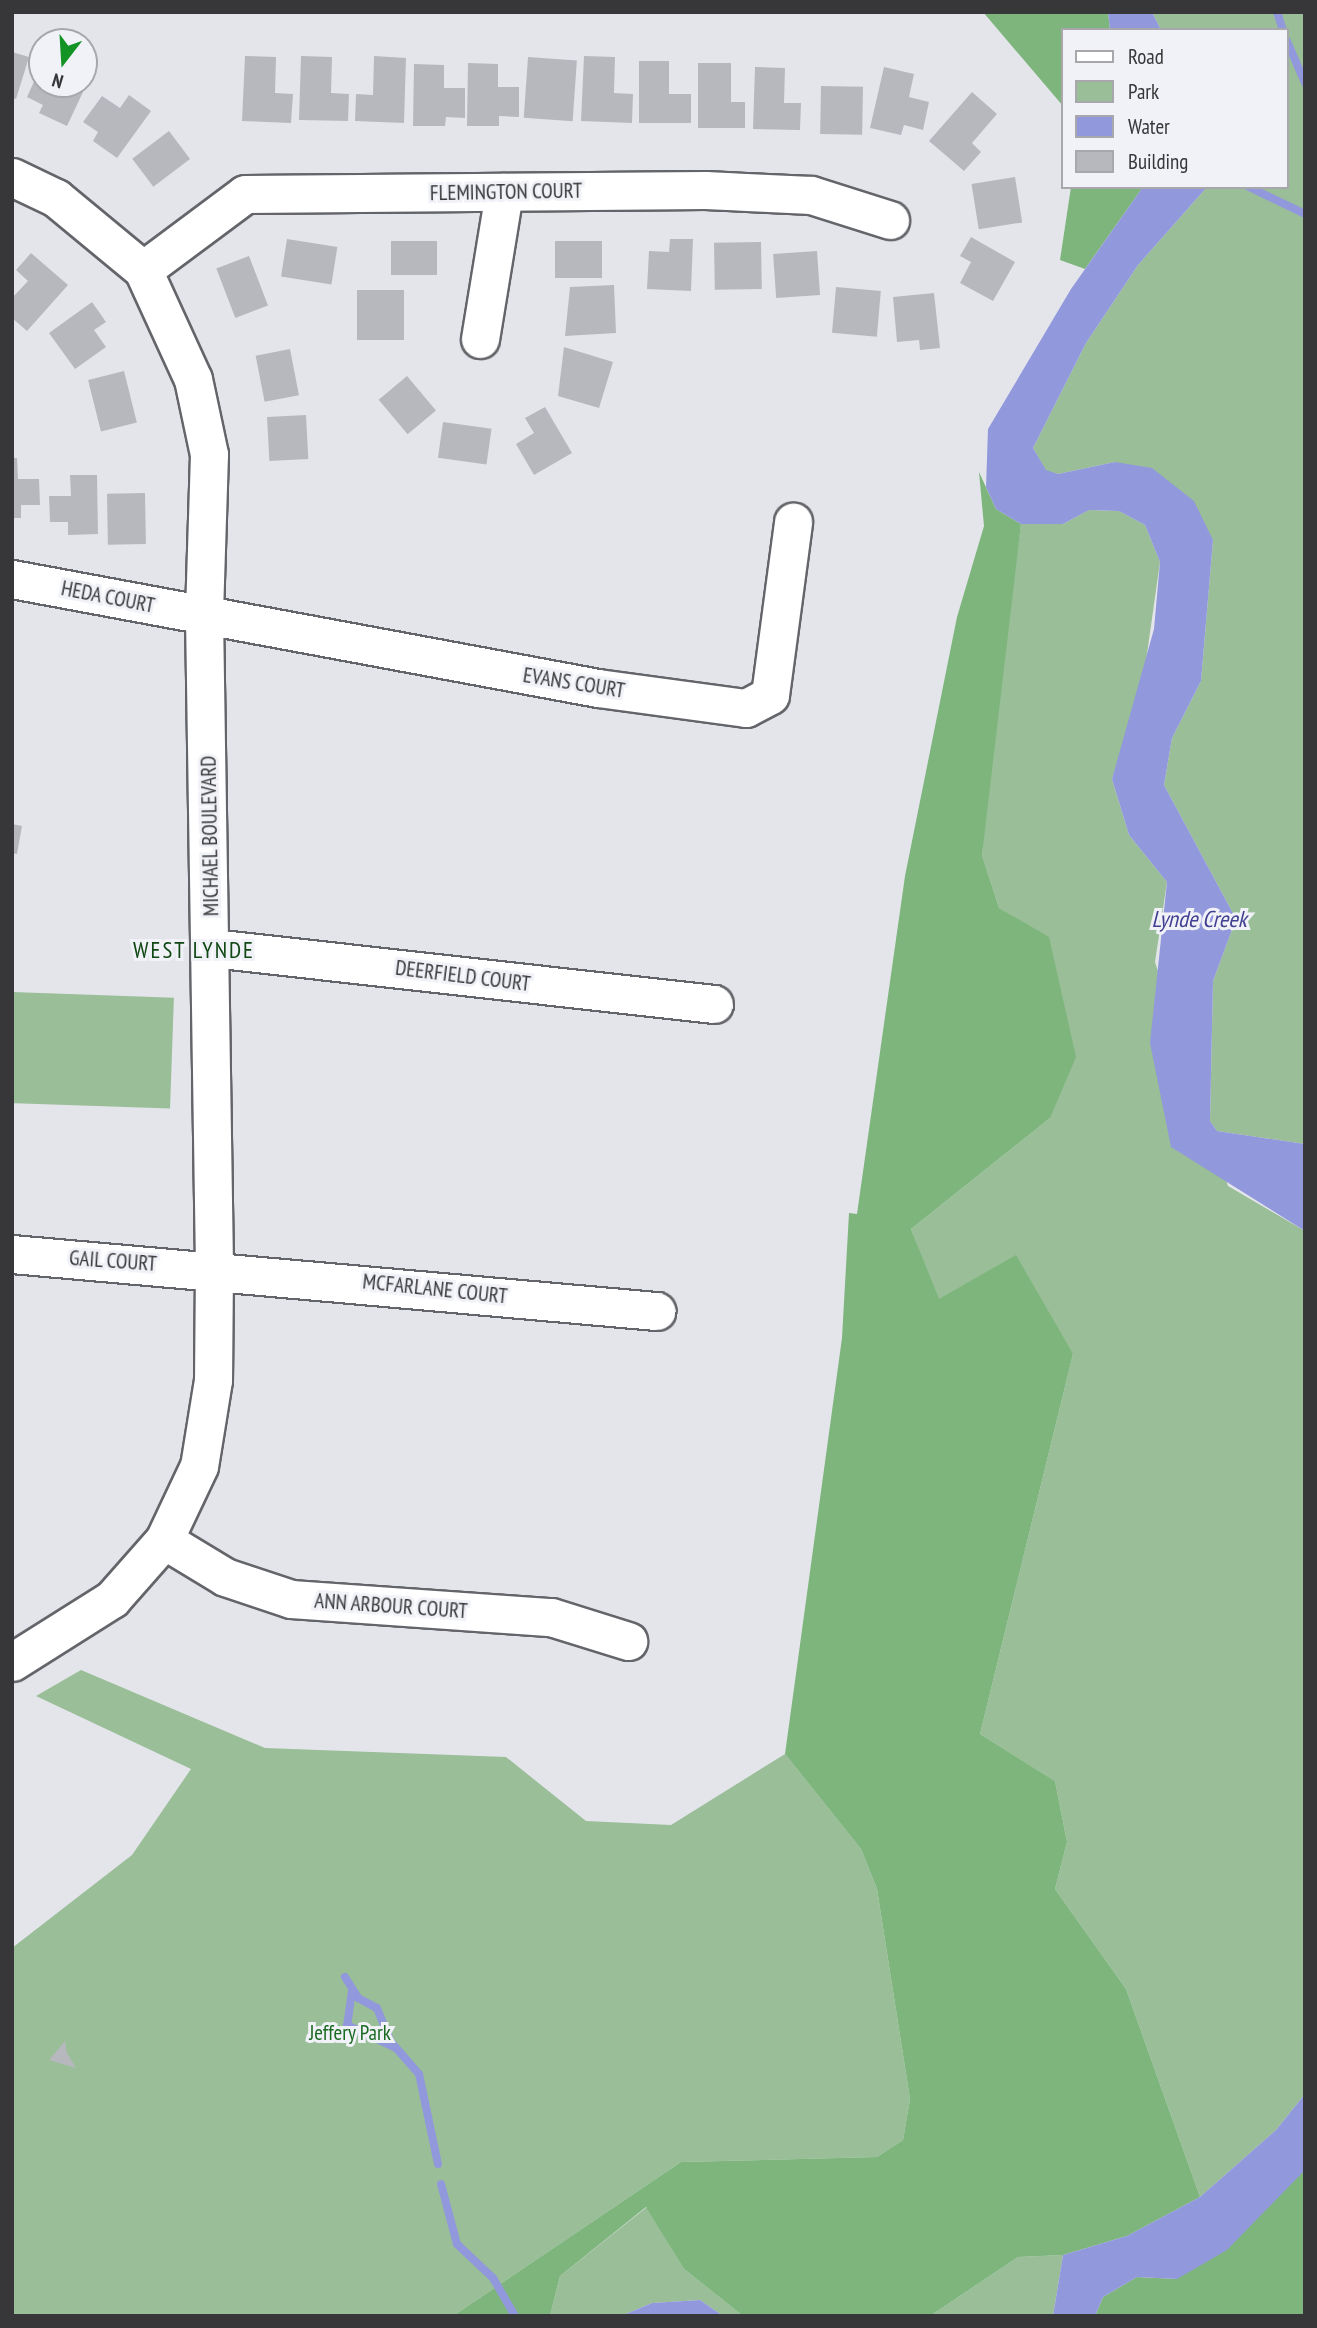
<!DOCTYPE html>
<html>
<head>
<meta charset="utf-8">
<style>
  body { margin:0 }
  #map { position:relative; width:1317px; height:2328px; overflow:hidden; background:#e4e5eb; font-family:"PT Sans Narrow",sans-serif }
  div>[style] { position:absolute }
  .green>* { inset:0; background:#99be98; transform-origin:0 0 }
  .forest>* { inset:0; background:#7db57c }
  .water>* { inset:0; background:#9298dc }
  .stream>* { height:8px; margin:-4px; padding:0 4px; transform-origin:4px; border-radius:4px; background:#9298dc }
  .building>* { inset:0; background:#b7b8be; transform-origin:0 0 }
  .roads { filter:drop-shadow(2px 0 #64656a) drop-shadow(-2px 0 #64656a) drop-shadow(0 2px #64656a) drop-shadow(0 -2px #64656a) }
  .minor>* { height:37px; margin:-18.5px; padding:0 18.5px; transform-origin:18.5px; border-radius:18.5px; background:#fff }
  span { translate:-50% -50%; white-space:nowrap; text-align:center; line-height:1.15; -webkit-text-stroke:6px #f1f2f8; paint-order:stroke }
  .street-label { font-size:21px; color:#373739 }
  .park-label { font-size:21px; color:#1a6921 }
  .water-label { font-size:23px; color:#414091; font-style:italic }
  .neighbourhood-label { font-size:23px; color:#104814; letter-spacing:2px }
  .frame { position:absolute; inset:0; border:14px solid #373739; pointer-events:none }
  .legend { position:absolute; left:1061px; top:28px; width:228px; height:161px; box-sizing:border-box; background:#f1f2f8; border:2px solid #a7a7ac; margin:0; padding:9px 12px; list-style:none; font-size:21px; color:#373739 }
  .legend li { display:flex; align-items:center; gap:14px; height:35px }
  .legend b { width:35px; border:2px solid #a7a7ac }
  .north { position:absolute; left:28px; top:28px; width:70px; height:70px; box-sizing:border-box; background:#f1f2f8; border:2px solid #a7a7ac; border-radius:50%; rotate:197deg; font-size:19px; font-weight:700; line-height:28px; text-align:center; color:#373739 }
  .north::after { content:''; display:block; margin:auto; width:24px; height:32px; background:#139324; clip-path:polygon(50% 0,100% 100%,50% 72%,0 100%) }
</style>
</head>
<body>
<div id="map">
  <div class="green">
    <i style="clip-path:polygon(1152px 12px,1305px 12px,1305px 1144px,1217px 1131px,1210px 1121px,1213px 981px,1236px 919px,1164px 785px,1172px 738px,1201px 681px,1213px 540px,1115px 462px,1058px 474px,1046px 471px,1033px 448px,1086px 343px,1138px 265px,1207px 187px,1287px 187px,1287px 30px,1161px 30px)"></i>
    <i style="clip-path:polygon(1089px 510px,1119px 511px,1145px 525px,1160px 562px,1143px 682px,1112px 779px,1129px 835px,1167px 882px,1155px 962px,1228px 1186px,1305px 1231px,1305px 2094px,1276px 2130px,1200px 2197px,1126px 1989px,1055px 1889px,1067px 1842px,1055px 1781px,980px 1734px,1073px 1354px,938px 1299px,911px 1229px,1050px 1118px,1049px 938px,999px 908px,982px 855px,987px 778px,1021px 524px,1063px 524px)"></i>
    <i style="left:12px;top:992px;width:162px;height:111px;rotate:2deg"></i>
    <i style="clip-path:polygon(81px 1670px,265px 1748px,506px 1757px,586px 1821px,671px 1825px,785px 1754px,861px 1849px,877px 1889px,910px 2099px,903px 2140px,877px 2157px,681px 2162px,453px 2316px,12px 2316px,12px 1948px,132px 1855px,191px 1769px,36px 1696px)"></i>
    <i style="clip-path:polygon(647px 2207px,684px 2269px,743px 2316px,723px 2316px,700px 2300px,652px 2303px,621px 2316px,550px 2316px,560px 2276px)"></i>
    <i style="clip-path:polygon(1063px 2255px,1053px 2316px,930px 2316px,1018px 2257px)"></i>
  </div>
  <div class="forest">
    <i style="clip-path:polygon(983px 12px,1108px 12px,1110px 30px,1063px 30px,1063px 106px)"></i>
    <i style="clip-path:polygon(1071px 187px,1143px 187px,1085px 269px,1060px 260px)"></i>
    <i style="clip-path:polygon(979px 472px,996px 509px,1021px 524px,982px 855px,999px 908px,1049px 937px,1076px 1057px,1050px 1118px,911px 1229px,939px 1299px,1016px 1255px,1073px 1354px,980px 1734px,1055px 1781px,1067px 1842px,1055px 1889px,1126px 1989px,1200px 2197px,1127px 2236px,1063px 2255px,1018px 2257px,930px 2316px,743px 2316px,684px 2269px,646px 2207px,560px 2276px,550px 2316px,453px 2316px,681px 2162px,877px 2157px,903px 2140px,910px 2099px,877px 1889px,861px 1849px,785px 1754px,842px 1338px,849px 1213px,857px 1214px,905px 876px,957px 617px,984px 526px)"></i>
    <i style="clip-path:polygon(1305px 2170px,1305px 2316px,1095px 2316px,1103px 2297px,1137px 2277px,1177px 2279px)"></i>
  </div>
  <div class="water">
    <i style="clip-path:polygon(1108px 12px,1152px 12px,1161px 30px,1110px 30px)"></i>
    <i style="clip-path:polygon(1143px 187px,1207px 187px,1138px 265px,1086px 343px,1033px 448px,1046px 470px,1058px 474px,1115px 462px,1152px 468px,1194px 501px,1213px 540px,1201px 681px,1172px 738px,1164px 785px,1236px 919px,1213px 981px,1210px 1121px,1217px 1131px,1305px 1144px,1305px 1231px,1171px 1147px,1150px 1043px,1167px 882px,1129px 835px,1112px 779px,1154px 629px,1160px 562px,1145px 525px,1119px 511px,1089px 510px,1063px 524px,1021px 524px,996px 509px,986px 487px,988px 429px,1071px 289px)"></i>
    <i style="clip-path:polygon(1305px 2094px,1305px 2170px,1227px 2250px,1177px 2279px,1137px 2277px,1103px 2297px,1095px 2316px,1053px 2316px,1063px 2255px,1127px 2236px,1200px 2197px,1276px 2130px)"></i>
    <i style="clip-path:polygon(700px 2300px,723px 2316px,621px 2316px,652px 2303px)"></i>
  </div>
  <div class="stream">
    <i style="left:1277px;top:12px;width:19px;rotate:72deg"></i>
    <i style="left:1287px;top:41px;width:46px;rotate:66.8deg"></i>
    <i style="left:1249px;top:187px;width:62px;rotate:25.7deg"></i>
    <i style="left:345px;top:1977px;width:25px;rotate:58deg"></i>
    <i style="left:358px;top:1998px;width:21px;rotate:28deg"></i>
    <i style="left:377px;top:2008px;width:35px;rotate:68deg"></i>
    <i style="left:390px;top:2041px;width:44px;rotate:48.7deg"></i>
    <i style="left:419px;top:2074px;width:92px;rotate:78.1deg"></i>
    <i style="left:352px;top:1991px;width:34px;rotate:98deg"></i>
    <i style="left:347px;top:2025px;width:52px;rotate:25.1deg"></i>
    <i style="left:441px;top:2184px;width:62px;rotate:75.1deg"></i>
    <i style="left:457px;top:2244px;width:50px;rotate:43.4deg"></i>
    <i style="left:493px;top:2278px;width:44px;rotate:59.9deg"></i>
  </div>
  <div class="building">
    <i style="clip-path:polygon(12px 52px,29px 57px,16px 99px,12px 98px)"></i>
    <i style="clip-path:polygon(245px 56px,276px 57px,275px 93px,293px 94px,291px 123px,242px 121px)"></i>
    <i style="clip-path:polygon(301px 56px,332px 57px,331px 93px,349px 94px,348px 121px,299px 120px)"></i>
    <i style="clip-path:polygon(374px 56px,406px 58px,404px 123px,355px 121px,356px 94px,373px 95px)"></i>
    <i style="clip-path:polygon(584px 56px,615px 57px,614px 93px,633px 94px,632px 123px,581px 121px)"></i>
    <i style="left:528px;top:57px;width:49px;height:61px;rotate:4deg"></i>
    <i style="clip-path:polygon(639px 61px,669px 61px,669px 94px,691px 94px,691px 123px,639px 123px)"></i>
    <i style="clip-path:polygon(468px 63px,498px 64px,498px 87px,519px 87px,519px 117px,499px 116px,499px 126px,467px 126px)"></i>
    <i style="clip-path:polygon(698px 63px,731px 63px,731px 102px,745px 102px,745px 128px,698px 128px)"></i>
    <i style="clip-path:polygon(42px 64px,42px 84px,84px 84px,84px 71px,91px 75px,67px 126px,39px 113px,43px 105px,27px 97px)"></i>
    <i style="clip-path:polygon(414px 64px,444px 65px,444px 88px,465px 88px,465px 118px,446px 117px,445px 126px,413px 126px)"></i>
    <i style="clip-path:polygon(755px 67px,785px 68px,784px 103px,801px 103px,800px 130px,753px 129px)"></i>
    <i style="clip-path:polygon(884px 67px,914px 74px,909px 97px,929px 102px,923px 130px,904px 125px,901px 135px,870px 128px)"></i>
    <i style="left:821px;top:86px;width:42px;height:48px;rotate:1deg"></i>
    <i style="clip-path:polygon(972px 92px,997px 114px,972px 143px,981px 152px,964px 171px,929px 141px)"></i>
    <i style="clip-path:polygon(129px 95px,151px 111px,117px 158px,93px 141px,98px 132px,83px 122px,102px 96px,120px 108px)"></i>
    <i style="left:169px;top:131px;width:35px;height:46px;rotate:53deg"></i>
    <i style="left:1015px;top:177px;width:46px;height:44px;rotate:81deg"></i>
    <i style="clip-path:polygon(971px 237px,1015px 262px,993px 301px,960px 283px,971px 262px,960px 256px)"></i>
    <i style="left:287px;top:239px;width:51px;height:38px;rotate:9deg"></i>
    <i style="clip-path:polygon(670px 239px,693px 239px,691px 291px,647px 289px,649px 251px,669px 252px)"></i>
    <i style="left:391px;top:241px;width:46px;height:34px"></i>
    <i style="left:555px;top:241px;width:47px;height:37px"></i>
    <i style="left:761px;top:242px;width:47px;height:47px;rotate:89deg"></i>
    <i style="left:817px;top:251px;width:44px;height:44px;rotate:86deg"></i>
    <i style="clip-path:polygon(31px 253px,68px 285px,27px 331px,12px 318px,12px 298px,28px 281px,16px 270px)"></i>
    <i style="left:249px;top:256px;width:53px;height:35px;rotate:69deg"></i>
    <i style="clip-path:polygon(614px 285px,616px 333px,565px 336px,570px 287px)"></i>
    <i style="left:836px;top:287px;width:45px;height:46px;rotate:5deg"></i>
    <i style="left:357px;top:290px;width:47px;height:50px"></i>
    <i style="clip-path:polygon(934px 293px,940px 348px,920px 350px,919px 340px,897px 342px,893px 297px)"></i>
    <i style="clip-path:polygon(92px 302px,106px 322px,94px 330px,106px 347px,75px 369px,49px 333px)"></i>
    <i style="clip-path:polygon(564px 347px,613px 362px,599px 408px,558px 396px)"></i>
    <i style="left:290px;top:349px;width:47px;height:35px;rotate:79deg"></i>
    <i style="left:124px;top:371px;width:53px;height:37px;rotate:76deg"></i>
    <i style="left:407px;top:376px;width:45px;height:37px;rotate:50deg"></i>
    <i style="clip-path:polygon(545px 407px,572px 453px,534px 475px,516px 444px,534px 433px,525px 418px)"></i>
    <i style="left:306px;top:415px;width:44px;height:39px;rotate:87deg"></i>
    <i style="left:443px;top:422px;width:49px;height:36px;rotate:8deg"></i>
    <i style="clip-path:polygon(12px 458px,17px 458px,18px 479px,39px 479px,40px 505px,21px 505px,21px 518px,12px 518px)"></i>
    <i style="clip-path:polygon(70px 475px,97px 475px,98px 534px,68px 535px,68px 522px,50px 522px,49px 496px,71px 496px)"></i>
    <i style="left:145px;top:493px;width:51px;height:38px;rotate:89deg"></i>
    <i style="clip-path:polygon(12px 824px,22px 826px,17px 854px,12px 853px)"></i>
    <i style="clip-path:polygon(65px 2041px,67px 2053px,76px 2068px,49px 2060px)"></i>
  </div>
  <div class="roads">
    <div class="minor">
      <i style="left:12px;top:177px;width:49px;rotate:25.5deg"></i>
      <i style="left:56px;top:198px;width:113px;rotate:39.6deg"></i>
      <i style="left:143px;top:270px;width:120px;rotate:65.4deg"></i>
      <i style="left:193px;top:379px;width:77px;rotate:78deg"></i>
      <i style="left:209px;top:454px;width:161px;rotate:91.8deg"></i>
      <i style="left:204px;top:615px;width:653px;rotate:89.12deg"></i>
      <i style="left:214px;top:1268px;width:112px;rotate:90.5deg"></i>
      <i style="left:213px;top:1380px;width:87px;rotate:99.2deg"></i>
      <i style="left:199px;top:1466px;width:82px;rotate:115.3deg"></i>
      <i style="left:164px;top:1540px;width:79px;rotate:131.4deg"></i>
      <i style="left:112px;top:1599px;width:118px;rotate:147.8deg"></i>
      <i style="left:143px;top:270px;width:127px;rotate:-36.7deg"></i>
      <i style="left:245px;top:194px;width:460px;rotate:-0.5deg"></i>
      <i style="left:705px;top:190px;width:106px;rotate:2.7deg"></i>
      <i style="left:811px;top:195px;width:83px;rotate:17.6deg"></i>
      <i style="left:480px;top:339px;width:149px;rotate:-80.7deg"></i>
      <i style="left:12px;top:579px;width:596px;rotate:10.54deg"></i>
      <i style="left:598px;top:688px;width:149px;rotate:7.7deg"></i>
      <i style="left:746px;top:708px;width:27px;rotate:-28deg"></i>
      <i style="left:770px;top:695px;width:175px;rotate:-82.4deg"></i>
      <i style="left:212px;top:948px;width:505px;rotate:6.37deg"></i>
      <i style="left:12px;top:1254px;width:647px;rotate:5.06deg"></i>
      <i style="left:164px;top:1540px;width:71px;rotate:31.2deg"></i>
      <i style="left:225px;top:1577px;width:70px;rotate:18.4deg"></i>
      <i style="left:291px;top:1599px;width:261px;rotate:4deg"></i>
      <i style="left:551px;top:1617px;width:81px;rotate:17.3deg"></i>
    </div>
  </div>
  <div class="street-label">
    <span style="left:506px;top:192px;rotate:-1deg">FLEMINGTON COURT</span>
    <span style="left:108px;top:597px;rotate:11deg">HEDA COURT</span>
    <span style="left:574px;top:683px;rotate:9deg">EVANS COURT</span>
    <span style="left:210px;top:836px;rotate:-91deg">MICHAEL BOULEVARD</span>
    <span style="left:463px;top:976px;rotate:7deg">DEERFIELD COURT</span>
    <span style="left:113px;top:1261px;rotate:4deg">GAIL COURT</span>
    <span style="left:435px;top:1289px;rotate:6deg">MCFARLANE COURT</span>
    <span style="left:391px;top:1606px;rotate:4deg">ANN ARBOUR COURT</span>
  </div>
  <div class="park-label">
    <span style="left:350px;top:2033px">Jeffery Park</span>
  </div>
  <div class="water-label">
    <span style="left:1199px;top:919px">Lynde Creek</span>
  </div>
  <div class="neighbourhood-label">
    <span style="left:194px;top:950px">WEST LYNDE</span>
  </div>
  <div class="frame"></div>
  <ul class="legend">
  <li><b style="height:9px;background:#fff"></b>Road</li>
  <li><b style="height:19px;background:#99be98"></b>Park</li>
  <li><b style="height:19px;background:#9298dc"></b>Water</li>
  <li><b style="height:19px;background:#b7b8be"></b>Building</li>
  </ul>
  <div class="north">N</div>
</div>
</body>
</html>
